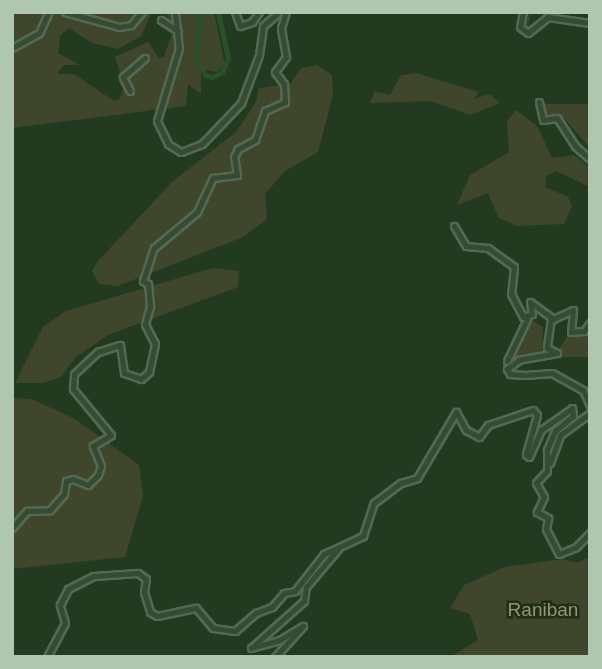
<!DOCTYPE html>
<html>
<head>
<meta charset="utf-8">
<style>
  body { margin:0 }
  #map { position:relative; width:602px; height:669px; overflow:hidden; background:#223b20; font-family:Arial,sans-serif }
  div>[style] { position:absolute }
  .green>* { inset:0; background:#3f462b }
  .stream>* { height:2px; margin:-1px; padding:0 1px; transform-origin:1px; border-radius:1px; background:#285225 }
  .river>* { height:5px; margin:-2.5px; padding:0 2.5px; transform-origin:2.5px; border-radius:2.5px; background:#285225 }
  .roads { filter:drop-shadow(2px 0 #536951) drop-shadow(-2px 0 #536951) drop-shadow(0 2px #536951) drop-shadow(0 -2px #536951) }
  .minor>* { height:5px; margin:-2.5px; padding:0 2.5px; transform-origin:2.5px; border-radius:2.5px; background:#354b33 }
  span { translate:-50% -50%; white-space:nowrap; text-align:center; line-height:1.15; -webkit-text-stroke:5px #1b3019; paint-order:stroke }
  .park-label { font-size:19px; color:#a48e73 }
  .frame { position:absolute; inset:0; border:14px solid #afc7ae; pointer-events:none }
</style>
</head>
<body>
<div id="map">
  <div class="green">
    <i style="clip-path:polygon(12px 12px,152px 12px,141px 36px,118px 49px,92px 43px,69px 28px,60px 36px,58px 53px,80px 65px,64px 65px,57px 74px,74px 74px,114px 101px,120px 98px,124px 85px,115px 57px,148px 42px,159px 58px,164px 57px,173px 30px,166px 12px,214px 12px,225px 66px,216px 72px,201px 69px,201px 94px,188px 84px,186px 106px,12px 128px)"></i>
    <i style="clip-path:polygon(317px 65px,332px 75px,333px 95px,318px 152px,285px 171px,265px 194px,267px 219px,243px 237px,118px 286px,99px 284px,92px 271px,98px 261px,173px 181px,236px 132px,256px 102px,259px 88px,290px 84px,301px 68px)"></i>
    <i style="clip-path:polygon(416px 73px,479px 92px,473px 99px,490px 94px,500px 103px,470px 115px,431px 101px,370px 103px,375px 91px,390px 95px,401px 75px)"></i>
    <i style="clip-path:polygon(542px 104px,590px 104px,590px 148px,563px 117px,543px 114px)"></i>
    <i style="clip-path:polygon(516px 110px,537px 126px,552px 158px,574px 155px,590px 168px,590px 187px,556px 171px,546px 176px,545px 187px,568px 197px,572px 206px,564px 224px,517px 226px,499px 218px,488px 193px,457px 205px,470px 175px,509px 152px,507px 121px)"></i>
    <i style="clip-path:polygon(213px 268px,239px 271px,238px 287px,108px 335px,76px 357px,61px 377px,44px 383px,15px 383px,43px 327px,66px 311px)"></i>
    <i style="clip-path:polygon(532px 320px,543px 327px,542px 353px,512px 357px,524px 324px)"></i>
    <i style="clip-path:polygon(581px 332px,590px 332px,590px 357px,553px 357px,567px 337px)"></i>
    <i style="clip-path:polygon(12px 398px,32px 399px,75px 419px,139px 465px,143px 496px,125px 557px,12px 569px)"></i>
    <i style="clip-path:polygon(590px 557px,590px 657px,450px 657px,478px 640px,470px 614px,450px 608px,464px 585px,505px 567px,563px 559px,577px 563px)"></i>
  </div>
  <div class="stream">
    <i style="left:527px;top:28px;width:16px;rotate:-79deg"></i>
  </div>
  <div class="river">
    <i style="left:200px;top:12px;width:46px;rotate:93.7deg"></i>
    <i style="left:197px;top:58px;width:19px;rotate:65deg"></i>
    <i style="left:205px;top:75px;width:7px;rotate:16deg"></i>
    <i style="left:212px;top:77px;width:11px;rotate:-27deg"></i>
    <i style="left:222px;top:72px;width:15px;rotate:-67deg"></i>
    <i style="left:228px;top:58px;width:47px;rotate:-102.3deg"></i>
  </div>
  <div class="roads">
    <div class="minor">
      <i style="left:65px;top:12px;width:56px;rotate:15.5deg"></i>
      <i style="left:119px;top:27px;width:12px;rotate:-9deg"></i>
      <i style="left:131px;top:25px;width:17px;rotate:-50deg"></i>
      <i style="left:175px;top:12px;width:36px;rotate:84deg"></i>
      <i style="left:179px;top:48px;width:76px;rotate:106.8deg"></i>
      <i style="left:157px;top:121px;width:25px;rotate:64deg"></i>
      <i style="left:168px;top:144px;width:15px;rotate:32deg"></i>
      <i style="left:181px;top:152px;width:22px;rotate:-21deg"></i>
      <i style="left:202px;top:144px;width:57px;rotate:-46.4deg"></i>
      <i style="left:241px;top:103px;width:51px;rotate:-69.4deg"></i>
      <i style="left:259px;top:55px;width:29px;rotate:-82deg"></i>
      <i style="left:263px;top:26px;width:21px;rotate:-41deg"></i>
      <i style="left:235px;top:12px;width:15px;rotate:70deg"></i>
      <i style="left:240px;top:26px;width:13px;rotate:-18deg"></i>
      <i style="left:252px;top:22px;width:12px;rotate:-55deg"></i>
      <i style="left:523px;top:12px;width:15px;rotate:101deg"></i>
      <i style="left:520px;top:27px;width:10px;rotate:37deg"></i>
      <i style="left:528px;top:33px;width:26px;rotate:-39deg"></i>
      <i style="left:548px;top:17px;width:42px;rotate:8.1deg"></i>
      <i style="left:161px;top:20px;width:20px;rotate:33deg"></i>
      <i style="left:12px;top:48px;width:31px;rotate:-29deg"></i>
      <i style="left:39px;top:33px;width:23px;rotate:-65deg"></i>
      <i style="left:130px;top:91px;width:16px;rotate:-117deg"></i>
      <i style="left:123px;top:77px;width:29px;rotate:-41deg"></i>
      <i style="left:539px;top:102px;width:18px;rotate:77deg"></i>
      <i style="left:543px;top:120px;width:14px;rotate:-8deg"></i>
      <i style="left:557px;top:118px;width:33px;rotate:57deg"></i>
      <i style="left:575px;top:146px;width:20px;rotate:41deg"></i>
      <i style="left:454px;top:226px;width:23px;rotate:59deg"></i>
      <i style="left:466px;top:246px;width:22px;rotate:5deg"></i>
      <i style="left:488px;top:248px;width:32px;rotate:36deg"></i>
      <i style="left:514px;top:267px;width:27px;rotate:96deg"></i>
      <i style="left:511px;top:294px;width:26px;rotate:62deg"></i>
      <i style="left:523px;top:317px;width:9px;rotate:-18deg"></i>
      <i style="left:532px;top:314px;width:12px;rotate:-99deg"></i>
      <i style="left:530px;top:302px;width:29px;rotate:36deg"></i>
      <i style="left:553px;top:319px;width:22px;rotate:-24deg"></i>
      <i style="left:573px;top:310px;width:22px;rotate:95deg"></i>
      <i style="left:571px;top:332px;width:13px;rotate:-4deg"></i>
      <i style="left:584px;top:331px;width:10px;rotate:-53deg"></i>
      <i style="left:551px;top:318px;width:30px;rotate:98deg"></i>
      <i style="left:547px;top:348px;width:11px;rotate:27deg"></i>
      <i style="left:557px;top:353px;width:39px;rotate:170deg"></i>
      <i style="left:519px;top:360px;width:15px;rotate:143deg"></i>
      <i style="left:507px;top:369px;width:6px;rotate:59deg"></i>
      <i style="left:510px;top:374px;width:15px;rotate:4deg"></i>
      <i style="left:525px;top:375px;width:27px;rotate:-4deg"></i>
      <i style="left:552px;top:373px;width:35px;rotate:29deg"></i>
      <i style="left:583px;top:390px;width:17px;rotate:66deg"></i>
      <i style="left:507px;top:361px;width:47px;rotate:-64.5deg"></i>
      <i style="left:550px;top:463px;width:30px;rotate:-70deg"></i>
      <i style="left:560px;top:435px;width:37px;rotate:-36deg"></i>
      <i style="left:12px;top:528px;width:23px;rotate:-49deg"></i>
      <i style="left:27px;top:511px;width:23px;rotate:-2deg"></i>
      <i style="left:50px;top:510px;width:21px;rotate:-49deg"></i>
      <i style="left:64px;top:494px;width:13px;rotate:-81deg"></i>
      <i style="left:66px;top:481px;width:7px;rotate:-16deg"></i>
      <i style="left:73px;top:479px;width:16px;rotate:22deg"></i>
      <i style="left:88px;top:485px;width:14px;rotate:-45deg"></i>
      <i style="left:98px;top:475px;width:9px;rotate:-72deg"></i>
      <i style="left:101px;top:466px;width:22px;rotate:-112deg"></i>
      <i style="left:93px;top:446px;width:21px;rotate:-31deg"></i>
      <i style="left:111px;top:435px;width:60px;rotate:-129.6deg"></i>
      <i style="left:73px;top:389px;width:15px;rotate:-86deg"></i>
      <i style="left:74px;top:374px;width:33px;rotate:-43deg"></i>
      <i style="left:98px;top:352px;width:23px;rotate:-18deg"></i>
      <i style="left:120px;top:345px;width:28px;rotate:82deg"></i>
      <i style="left:124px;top:373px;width:18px;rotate:19deg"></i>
      <i style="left:141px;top:379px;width:11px;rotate:-41deg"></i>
      <i style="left:149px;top:372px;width:29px;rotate:-78deg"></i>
      <i style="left:155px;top:344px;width:22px;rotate:-117deg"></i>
      <i style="left:145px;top:324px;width:19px;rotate:-74deg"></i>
      <i style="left:150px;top:306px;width:22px;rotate:-95deg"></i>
      <i style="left:148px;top:284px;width:6px;rotate:-149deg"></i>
      <i style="left:143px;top:281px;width:35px;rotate:-72deg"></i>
      <i style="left:154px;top:248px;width:56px;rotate:-39.9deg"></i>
      <i style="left:197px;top:212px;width:38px;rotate:-65deg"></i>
      <i style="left:213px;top:178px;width:24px;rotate:-7deg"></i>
      <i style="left:237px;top:175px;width:18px;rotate:-99deg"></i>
      <i style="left:234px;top:157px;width:9px;rotate:-63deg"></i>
      <i style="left:238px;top:149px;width:19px;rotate:-28deg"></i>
      <i style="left:255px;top:140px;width:31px;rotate:-71deg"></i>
      <i style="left:265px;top:111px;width:22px;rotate:-24deg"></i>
      <i style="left:285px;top:102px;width:18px;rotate:-93deg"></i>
      <i style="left:284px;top:84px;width:15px;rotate:-127deg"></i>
      <i style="left:275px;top:72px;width:19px;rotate:-54deg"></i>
      <i style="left:286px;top:57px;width:29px;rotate:-100deg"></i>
      <i style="left:281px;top:28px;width:17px;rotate:-73deg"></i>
      <i style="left:47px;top:657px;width:38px;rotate:-62deg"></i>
      <i style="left:65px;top:623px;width:19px;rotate:-106deg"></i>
      <i style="left:60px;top:605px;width:18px;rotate:-63deg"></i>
      <i style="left:68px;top:589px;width:29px;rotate:-27deg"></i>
      <i style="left:94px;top:576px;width:44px;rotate:-3.9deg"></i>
      <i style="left:138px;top:573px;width:10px;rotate:37deg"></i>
      <i style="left:146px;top:579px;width:13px;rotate:99deg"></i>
      <i style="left:144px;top:592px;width:21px;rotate:73deg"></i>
      <i style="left:150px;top:612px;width:8px;rotate:30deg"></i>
      <i style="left:157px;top:616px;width:40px;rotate:-12deg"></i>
      <i style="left:196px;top:608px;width:26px;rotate:50deg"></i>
      <i style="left:213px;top:628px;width:22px;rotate:8deg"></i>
      <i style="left:235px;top:631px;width:28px;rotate:-41deg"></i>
      <i style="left:256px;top:613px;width:17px;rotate:-21deg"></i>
      <i style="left:272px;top:607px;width:18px;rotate:-49deg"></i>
      <i style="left:284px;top:593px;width:11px;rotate:-10deg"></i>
      <i style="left:295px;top:591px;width:47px;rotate:-51.9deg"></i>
      <i style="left:324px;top:554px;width:43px;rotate:-24.8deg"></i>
      <i style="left:363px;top:536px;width:35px;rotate:-72deg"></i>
      <i style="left:374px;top:503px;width:34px;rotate:-37deg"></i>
      <i style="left:401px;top:483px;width:17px;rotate:-17deg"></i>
      <i style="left:417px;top:478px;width:77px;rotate:-59.4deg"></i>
      <i style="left:456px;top:412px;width:21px;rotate:61deg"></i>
      <i style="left:466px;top:430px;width:15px;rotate:28deg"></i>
      <i style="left:479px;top:437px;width:15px;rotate:-53deg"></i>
      <i style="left:488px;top:425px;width:47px;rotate:-18.4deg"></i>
      <i style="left:533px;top:410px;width:6px;rotate:51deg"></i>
      <i style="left:537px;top:415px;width:41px;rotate:105.8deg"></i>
      <i style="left:526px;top:454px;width:4px;rotate:45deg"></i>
      <i style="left:529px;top:457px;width:30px;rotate:-66deg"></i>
      <i style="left:541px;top:430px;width:38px;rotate:-35deg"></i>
      <i style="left:572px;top:408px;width:8px;rotate:83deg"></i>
      <i style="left:573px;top:416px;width:23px;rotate:140deg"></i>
      <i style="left:555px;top:431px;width:21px;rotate:113deg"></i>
      <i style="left:547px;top:450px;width:21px;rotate:90deg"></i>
      <i style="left:547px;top:471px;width:16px;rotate:133deg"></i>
      <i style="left:536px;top:483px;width:16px;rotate:60deg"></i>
      <i style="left:544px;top:497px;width:17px;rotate:115deg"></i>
      <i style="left:537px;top:512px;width:13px;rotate:29deg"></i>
      <i style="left:548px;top:518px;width:11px;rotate:100deg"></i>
      <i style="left:546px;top:529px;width:28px;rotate:63deg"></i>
      <i style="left:559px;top:554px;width:18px;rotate:-22deg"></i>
      <i style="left:576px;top:547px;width:20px;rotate:-45deg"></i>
      <i style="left:275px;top:657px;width:42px;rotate:-47.9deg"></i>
      <i style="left:303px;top:626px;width:27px;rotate:149deg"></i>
      <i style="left:280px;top:640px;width:30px;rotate:165deg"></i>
      <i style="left:251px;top:648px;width:71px;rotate:-41.6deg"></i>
      <i style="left:304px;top:601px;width:14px;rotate:-82deg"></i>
      <i style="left:306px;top:587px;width:50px;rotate:-49.9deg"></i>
    </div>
  </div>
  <div class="park-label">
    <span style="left:543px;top:610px">Raniban</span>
  </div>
  <div class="frame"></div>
</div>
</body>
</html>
